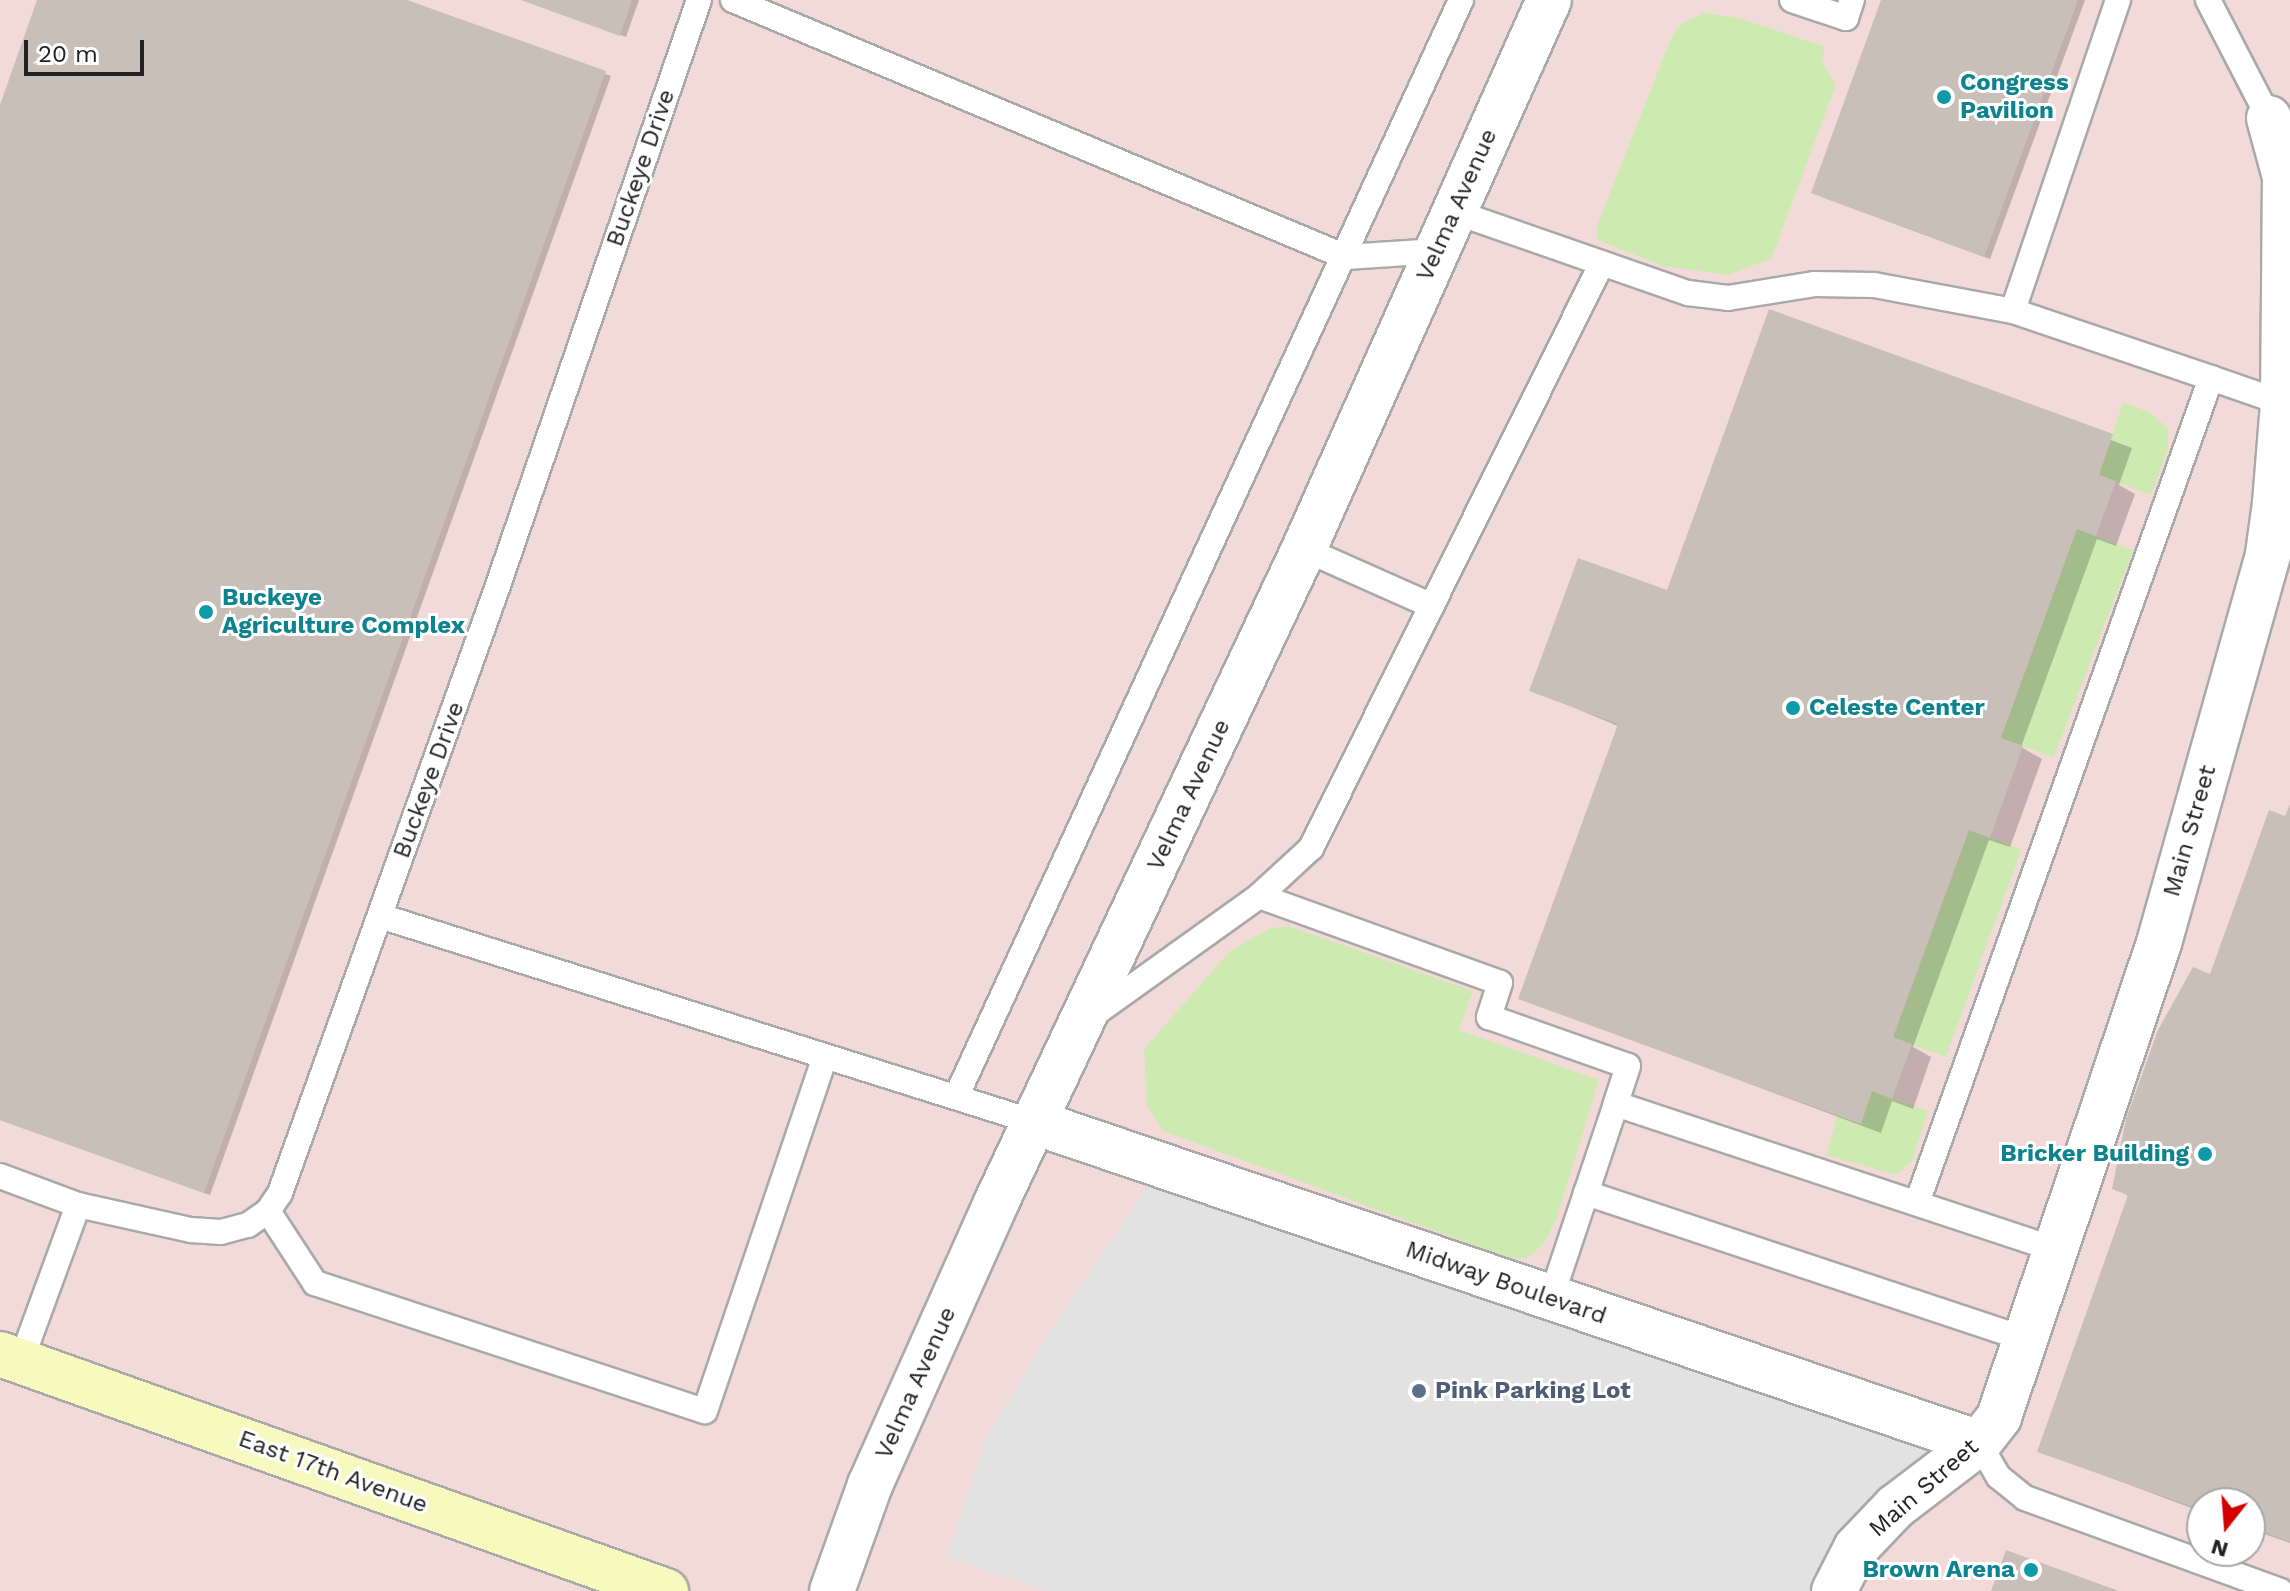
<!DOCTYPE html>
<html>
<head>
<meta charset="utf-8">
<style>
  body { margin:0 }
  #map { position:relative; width:2290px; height:1591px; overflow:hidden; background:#f2efe9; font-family:"Work Sans",sans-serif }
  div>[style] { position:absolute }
  .commercial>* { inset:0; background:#f2dad9 }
  .grass>* { inset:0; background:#cdebb0; transform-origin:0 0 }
  .parking>* { inset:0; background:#e2e2e2 }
  .shadow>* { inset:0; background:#0003 }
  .building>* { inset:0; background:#c7bfb8 }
  .roads { filter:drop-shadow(2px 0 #a9a9a9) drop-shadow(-2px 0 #a9a9a9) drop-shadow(0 2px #a9a9a9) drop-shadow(0 -2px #a9a9a9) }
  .lane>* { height:24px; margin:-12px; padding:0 12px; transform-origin:12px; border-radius:12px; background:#fff }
  .street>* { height:44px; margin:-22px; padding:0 22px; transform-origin:22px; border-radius:22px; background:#fff }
  .secondary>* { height:44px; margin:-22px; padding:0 22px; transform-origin:22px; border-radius:22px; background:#f7fabf }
  .dots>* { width:22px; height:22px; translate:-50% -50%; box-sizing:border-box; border:4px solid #fff; border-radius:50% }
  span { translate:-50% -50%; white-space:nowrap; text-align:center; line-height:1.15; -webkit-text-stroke:6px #fff; paint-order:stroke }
  .culture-label { font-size:24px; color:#0d838f; font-weight:700 }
  .left { translate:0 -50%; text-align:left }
  .right { translate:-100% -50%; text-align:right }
  .street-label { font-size:24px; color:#222 }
  .service-label { font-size:24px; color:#4e5e75; font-weight:700 }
  .north { position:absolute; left:2186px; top:1487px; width:80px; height:80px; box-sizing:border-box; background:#fff; border:2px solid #a7a7a7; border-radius:50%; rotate:197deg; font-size:22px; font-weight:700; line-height:32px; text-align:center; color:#222 }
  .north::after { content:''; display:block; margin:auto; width:28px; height:36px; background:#d40000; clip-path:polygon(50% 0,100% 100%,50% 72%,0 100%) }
  .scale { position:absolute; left:24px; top:40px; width:120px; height:36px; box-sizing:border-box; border:4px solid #222; border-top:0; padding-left:10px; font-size:24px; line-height:28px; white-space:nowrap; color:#222; -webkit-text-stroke:6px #fff; paint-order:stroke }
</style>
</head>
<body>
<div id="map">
  <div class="commercial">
    <i style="clip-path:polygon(evenodd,0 0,2290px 0,2290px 1591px,0 1591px,0 0,2202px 1503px,2250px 1503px,2250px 1551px,2202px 1551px,2202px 1503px)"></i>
  </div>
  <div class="grass">
    <i style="clip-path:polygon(1705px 13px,1739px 18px,1825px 47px,1822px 62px,1836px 85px,1771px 259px,1727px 275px,1663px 266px,1598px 240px,1596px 229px,1672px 36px,1682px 23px)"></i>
    <i style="clip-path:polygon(2123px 402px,2149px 412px,2168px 428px,2168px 448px,2151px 495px,2099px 475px)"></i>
    <i style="left:2077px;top:529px;width:60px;height:222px;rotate:21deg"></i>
    <i style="left:1969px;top:830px;width:56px;height:221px;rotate:20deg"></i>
    <i style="clip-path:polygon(1289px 926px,1473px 991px,1459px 1030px,1599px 1080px,1557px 1217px,1545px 1242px,1528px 1258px,1512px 1259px,1163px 1131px,1147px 1105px,1144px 1049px,1231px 950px,1271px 928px)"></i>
    <i style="clip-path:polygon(1872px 1091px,1928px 1111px,1912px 1161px,1896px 1175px,1826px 1155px,1838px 1115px,1861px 1123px)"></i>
  </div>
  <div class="parking">
    <i style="clip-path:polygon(1161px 1166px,1979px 1443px,1834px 1591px,1046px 1591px,946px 1557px,986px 1439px,1043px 1342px)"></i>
  </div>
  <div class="shadow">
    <i style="clip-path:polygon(40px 0,401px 0,611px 76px,210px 1195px,0 1120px,0 110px)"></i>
    <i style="clip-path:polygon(522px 0,639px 0,626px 37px)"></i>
    <i style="clip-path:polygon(1883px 0,2085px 0,1990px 259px,1819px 196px)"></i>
    <i style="clip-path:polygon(1771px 312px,2132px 448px,2119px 485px,2135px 494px,2116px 546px,2097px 539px,2021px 747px,2042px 759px,2010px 847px,1989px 840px,1913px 1047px,1931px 1057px,1913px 1109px,1892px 1101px,1881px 1133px,1520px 998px,1620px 727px,1532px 690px,1668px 593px)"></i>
    <i style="clip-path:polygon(2290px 809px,2290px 1543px,2250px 1529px,2250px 1503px,2202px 1503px,2202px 1512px,2039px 1451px,2130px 1197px,2114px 1188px)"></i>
  </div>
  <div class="building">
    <i style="clip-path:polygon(37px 0,407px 0,606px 71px,204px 1193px,0 1120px,0 105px)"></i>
    <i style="clip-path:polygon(521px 0,632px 0,620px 36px)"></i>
    <i style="clip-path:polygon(1881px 0,2078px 0,1984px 257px,1811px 193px)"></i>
    <i style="clip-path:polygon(1769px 309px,2113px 434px,2099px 475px,2116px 481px,2096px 536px,2077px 529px,2001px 738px,2023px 746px,1990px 838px,1969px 830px,1893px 1037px,1912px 1044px,1892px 1099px,1872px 1091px,1861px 1124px,1518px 999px,1618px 724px,1529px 691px,1578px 558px,1667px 590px)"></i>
    <i style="clip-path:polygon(2290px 804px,2290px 1542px,2250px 1527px,2250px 1503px,2202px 1503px,2202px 1510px,2037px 1452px,2128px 1195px,2112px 1189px,2126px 1119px,2158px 1030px,2193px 967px,2210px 974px,2269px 810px,2285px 816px)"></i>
    <i style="clip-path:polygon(2006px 1550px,2119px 1591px,1991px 1591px)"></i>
  </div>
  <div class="roads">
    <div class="lane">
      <i style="left:733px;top:0;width:665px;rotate:22.75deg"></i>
      <i style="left:1346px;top:257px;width:91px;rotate:-3.8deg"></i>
      <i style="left:1792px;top:0;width:57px;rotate:18.4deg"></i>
      <i style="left:1846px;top:18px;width:19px;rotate:-72deg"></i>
      <i style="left:2118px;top:0;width:328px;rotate:108.7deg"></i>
      <i style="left:2013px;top:311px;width:209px;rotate:18.7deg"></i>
      <i style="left:2208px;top:0;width:133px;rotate:62.7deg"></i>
      <i style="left:1455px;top:212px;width:247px;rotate:19.2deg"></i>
      <i style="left:1688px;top:293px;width:40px;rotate:7.1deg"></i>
      <i style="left:1728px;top:298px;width:87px;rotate:-9.2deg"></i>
      <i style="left:1814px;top:284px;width:60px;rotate:1deg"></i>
      <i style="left:1874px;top:285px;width:141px;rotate:10.6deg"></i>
      <i style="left:1304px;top:549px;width:140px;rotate:24deg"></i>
      <i style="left:1259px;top:896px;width:71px;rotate:-42.7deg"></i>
      <i style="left:1311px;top:848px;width:653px;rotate:-63.55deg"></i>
      <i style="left:380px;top:916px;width:686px;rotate:17.48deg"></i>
      <i style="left:1093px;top:1015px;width:204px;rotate:-35.6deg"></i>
      <i style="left:1259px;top:896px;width:256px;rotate:19.8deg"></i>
      <i style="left:1500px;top:983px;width:36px;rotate:108deg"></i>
      <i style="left:1489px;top:1017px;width:147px;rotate:19.4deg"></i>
      <i style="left:1628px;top:1066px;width:40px;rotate:108deg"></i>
      <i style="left:957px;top:1095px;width:1205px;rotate:-65.28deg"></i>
      <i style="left:0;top:1176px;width:83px;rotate:20.4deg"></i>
      <i style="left:1586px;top:1193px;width:467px;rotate:18.4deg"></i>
      <i style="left:1917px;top:1203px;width:876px;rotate:-70.39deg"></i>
      <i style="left:2211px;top:378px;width:76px;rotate:19.1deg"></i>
      <i style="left:268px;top:1211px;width:86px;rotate:56.9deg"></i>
      <i style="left:315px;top:1283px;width:410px;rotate:18.2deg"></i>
      <i style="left:705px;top:1411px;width:374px;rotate:-71.3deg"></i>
      <i style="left:1551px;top:1298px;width:205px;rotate:-71.5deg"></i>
      <i style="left:1616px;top:1104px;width:465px;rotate:18.3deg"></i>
      <i style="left:21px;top:1361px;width:166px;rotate:-69.9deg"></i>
      <i style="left:78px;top:1205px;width:116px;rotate:12.5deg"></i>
      <i style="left:191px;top:1230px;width:30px;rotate:4deg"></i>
      <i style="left:221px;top:1232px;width:28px;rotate:-15deg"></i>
      <i style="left:248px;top:1225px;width:24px;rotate:-35deg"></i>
      <i style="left:268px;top:1211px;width:22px;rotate:-56deg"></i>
      <i style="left:280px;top:1193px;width:636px;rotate:-70.26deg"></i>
      <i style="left:495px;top:594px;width:628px;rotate:-71.05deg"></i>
      <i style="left:1979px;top:1443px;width:39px;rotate:60deg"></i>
      <i style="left:1999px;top:1477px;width:33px;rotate:39deg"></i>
      <i style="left:2025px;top:1498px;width:272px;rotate:20deg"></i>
    </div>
    <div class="street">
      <i style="left:1034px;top:1122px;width:998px;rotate:18.76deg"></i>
      <i style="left:832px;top:1591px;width:113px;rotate:-70.3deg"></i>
      <i style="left:870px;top:1485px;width:309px;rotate:-65.9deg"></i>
      <i style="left:996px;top:1203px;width:723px;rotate:-64.78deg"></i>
      <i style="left:1304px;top:549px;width:601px;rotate:-65.95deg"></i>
      <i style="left:1834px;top:1591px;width:48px;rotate:-62.9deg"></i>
      <i style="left:1856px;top:1548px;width:57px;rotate:-46.4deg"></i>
      <i style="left:1895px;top:1507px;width:106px;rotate:-37.3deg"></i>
      <i style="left:1979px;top:1443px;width:33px;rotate:-52deg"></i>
      <i style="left:1999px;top:1417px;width:500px;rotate:-71.35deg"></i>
      <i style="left:2159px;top:943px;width:404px;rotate:-74.3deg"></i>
      <i style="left:2268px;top:554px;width:51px;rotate:-82.2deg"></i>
      <i style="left:2275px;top:503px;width:100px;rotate:-85.4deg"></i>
      <i style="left:2283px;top:403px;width:226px;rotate:-89.5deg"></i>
      <i style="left:2285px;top:177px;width:61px;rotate:-105.2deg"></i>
    </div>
    <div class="secondary">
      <i style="left:0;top:1354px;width:707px;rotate:19.59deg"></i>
    </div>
  </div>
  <div class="dots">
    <i style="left:1944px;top:97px;background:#0f9aa8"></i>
    <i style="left:206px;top:612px;background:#0f9aa8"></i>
    <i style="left:1793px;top:708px;background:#0f9aa8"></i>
    <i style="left:2205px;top:1154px;background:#0f9aa8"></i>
    <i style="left:1419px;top:1391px;background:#5c6f8a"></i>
    <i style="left:2031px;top:1570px;background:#0f9aa8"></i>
  </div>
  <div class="culture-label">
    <span class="left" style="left:1960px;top:97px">Congress<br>Pavilion</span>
    <span class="left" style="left:222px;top:612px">Buckeye<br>Agriculture Complex</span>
    <span class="left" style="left:1809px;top:708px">Celeste Center</span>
    <span class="right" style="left:2189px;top:1154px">Bricker Building</span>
    <span class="right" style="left:2015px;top:1570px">Brown Arena</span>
  </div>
  <div class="street-label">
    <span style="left:641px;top:168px;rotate:-71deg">Buckeye Drive</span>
    <span style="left:1457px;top:205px;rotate:-66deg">Velma Avenue</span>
    <span style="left:429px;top:780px;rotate:-70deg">Buckeye Drive</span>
    <span style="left:1189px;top:795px;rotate:-65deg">Velma Avenue</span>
    <span style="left:2190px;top:831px;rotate:-74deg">Main Street</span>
    <span style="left:1506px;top:1283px;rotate:19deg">Midway Boulevard</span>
    <span style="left:916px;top:1383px;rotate:-66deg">Velma Avenue</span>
    <span style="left:333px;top:1472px;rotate:20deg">East 17th Avenue</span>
    <span style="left:1924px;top:1488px;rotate:-41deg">Main Street</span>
  </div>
  <div class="service-label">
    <span class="left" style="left:1435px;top:1391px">Pink Parking Lot</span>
  </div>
  <div class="north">N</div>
  <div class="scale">20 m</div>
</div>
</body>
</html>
